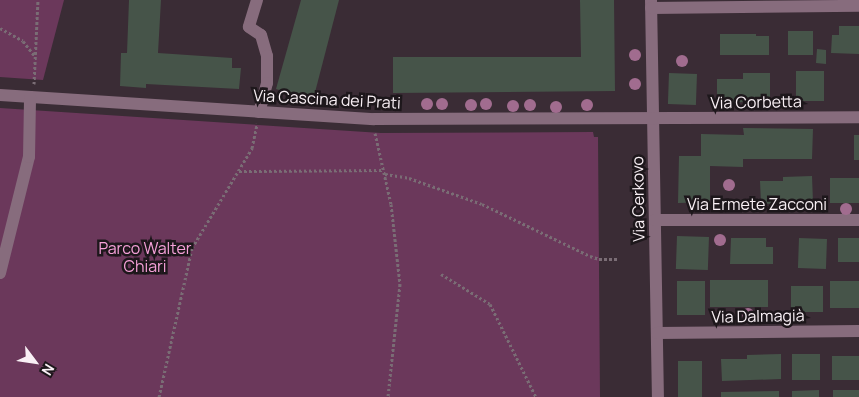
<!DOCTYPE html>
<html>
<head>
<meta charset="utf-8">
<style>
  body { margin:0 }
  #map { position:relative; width:859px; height:397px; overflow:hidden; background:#3a2c35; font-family:Manrope,sans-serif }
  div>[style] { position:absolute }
  .green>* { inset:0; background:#6b385b }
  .building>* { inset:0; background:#465449; transform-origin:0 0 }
  .path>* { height:3px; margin-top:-1.5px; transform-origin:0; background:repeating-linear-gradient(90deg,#7a6d75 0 2.5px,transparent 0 5px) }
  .minor>* { height:12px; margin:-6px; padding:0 6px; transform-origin:6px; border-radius:6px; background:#876c7d }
  .trees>* { width:12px; height:12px; margin:-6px; border-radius:50%; background:#a16c8f }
  span { translate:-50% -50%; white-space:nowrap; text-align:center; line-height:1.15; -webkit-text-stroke:5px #1d171b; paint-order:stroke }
  .street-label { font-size:16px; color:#f9f0f5 }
  .park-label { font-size:16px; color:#f5a0d8 }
  .north { position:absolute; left:10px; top:337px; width:50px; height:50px; -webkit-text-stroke:4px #1d171b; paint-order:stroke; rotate:121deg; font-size:14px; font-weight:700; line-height:20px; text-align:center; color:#f9f0f5 }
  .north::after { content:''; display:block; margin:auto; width:18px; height:22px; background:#f9f0f5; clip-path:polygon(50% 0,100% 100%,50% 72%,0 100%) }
</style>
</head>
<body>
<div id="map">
  <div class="green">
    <i style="clip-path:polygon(0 0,64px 0,43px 80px,0 77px)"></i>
    <i style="clip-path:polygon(0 108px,381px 133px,593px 132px,594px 137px,598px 137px,600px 397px,0 397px)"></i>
  </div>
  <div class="building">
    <i style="clip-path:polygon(129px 0,161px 0,158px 53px,232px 58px,232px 68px,241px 68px,239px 89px,146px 84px,146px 88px,120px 86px,121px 53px,127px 53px)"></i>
    <i style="clip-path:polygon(301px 0,339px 0,313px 100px,276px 89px)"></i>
    <i style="clip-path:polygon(580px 0,614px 0,615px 91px,393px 93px,393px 57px,581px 57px)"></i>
    <i style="clip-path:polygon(839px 26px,859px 26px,859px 54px,831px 53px,832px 35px,839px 35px)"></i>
    <i style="left:788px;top:31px;width:25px;height:24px"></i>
    <i style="clip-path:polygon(720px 34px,756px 34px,756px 36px,769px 36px,769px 55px,720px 55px)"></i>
    <i style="clip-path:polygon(817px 49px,826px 50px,826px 64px,816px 63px)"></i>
    <i style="left:796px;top:71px;width:28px;height:30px"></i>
    <i style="left:669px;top:73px;width:28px;height:31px;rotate:2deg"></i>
    <i style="clip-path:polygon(743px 73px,770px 73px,770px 100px,717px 104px,717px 79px,743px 79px)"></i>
    <i style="clip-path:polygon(743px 128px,813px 129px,812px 159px,743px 159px,743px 167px,710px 166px,710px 202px,678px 203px,679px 156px,701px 156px,701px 134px,744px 135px)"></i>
    <i style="left:854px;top:135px;width:5px;height:25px"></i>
    <i style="clip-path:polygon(812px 176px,813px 202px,761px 204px,760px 181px,783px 181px,783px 177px)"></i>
    <i style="left:859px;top:178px;width:25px;height:29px;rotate:90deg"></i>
    <i style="left:677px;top:236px;width:32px;height:33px;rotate:2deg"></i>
    <i style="clip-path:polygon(731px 238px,766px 238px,766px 247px,773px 247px,773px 264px,730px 264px)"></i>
    <i style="left:799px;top:238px;width:28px;height:30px;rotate:2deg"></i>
    <i style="left:838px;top:238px;width:21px;height:24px"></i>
    <i style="left:710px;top:280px;width:58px;height:27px"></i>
    <i style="left:677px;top:281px;width:28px;height:34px"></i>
    <i style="left:830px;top:281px;width:29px;height:27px"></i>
    <i style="left:791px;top:286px;width:32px;height:26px"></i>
    <i style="clip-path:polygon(781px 354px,781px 379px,722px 381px,721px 359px,747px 359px,747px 355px)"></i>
    <i style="left:820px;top:354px;width:26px;height:28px;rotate:90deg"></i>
    <i style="left:832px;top:356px;width:27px;height:24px"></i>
    <i style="left:678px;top:361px;width:24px;height:36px"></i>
    <i style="clip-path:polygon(819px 390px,819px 397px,792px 397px,792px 391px)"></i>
    <i style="left:833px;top:390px;width:26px;height:7px"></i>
    <i style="clip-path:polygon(779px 391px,779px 397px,721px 397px,721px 392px)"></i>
  </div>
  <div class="path">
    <i style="left:0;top:28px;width:26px;rotate:29deg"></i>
    <i style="left:23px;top:41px;width:18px;rotate:52deg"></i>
    <i style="left:34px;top:84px;width:84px;rotate:-87.3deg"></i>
    <i style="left:375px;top:133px;width:73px;rotate:77.3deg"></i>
    <i style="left:391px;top:204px;width:81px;rotate:83.6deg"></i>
    <i style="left:400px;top:284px;width:114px;rotate:96.1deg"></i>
    <i style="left:239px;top:171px;width:145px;rotate:-0.4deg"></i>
    <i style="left:385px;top:174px;width:24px;rotate:9deg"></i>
    <i style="left:409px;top:178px;width:77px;rotate:19.6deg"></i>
    <i style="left:482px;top:204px;width:120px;rotate:25.7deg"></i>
    <i style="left:590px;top:256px;width:9px;rotate:18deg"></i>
    <i style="left:599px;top:259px;width:20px"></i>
    <i style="left:441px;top:274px;width:57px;rotate:31.5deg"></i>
    <i style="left:490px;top:304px;width:104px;rotate:63.7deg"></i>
    <i style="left:159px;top:397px;width:153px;rotate:-77.5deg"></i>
    <i style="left:192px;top:248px;width:117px;rotate:-59deg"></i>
    <i style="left:252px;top:148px;width:25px;rotate:-78deg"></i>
  </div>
  <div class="minor">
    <i style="left:257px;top:0;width:28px;rotate:107deg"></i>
    <i style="left:249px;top:27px;width:14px;rotate:34deg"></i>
    <i style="left:261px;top:35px;width:22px;rotate:74deg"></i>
    <i style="left:267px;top:56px;width:27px;rotate:90deg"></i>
    <i style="left:267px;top:83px;width:30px;rotate:105deg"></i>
    <i style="left:651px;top:0;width:397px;rotate:89deg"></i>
    <i style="left:651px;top:8px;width:208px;rotate:-0.6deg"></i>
    <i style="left:0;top:95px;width:375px;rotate:3.7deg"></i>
    <i style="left:374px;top:119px;width:485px;rotate:-0.2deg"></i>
    <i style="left:655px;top:220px;width:204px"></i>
    <i style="left:0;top:273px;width:120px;rotate:-76deg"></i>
    <i style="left:29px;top:157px;width:60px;rotate:-89deg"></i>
    <i style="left:657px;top:333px;width:202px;rotate:-0.6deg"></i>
  </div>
  <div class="trees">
    <i style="left:635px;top:55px"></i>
    <i style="left:682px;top:61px"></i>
    <i style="left:635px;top:84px"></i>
    <i style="left:427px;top:104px"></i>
    <i style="left:442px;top:104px"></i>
    <i style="left:486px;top:104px"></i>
    <i style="left:471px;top:105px"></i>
    <i style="left:530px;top:105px"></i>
    <i style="left:587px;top:105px"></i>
    <i style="left:513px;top:106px"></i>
    <i style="left:556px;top:107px"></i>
    <i style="left:729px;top:185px"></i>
    <i style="left:822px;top:205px"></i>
    <i style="left:846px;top:209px"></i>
    <i style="left:720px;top:240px"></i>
    <i style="left:748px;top:314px"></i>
  </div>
  <div class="street-label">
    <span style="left:327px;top:99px;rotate:3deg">Via Cascina dei Prati</span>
    <span style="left:756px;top:102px;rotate:-1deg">Via Corbetta</span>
    <span style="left:638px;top:199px;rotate:-91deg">Via Cerkovo</span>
    <span style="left:757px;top:204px">Via Ermete Zacconi</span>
    <span style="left:758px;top:316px;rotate:-1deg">Via Dalmagià</span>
  </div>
  <div class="park-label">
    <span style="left:145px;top:257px">Parco Walter<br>Chiari</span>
  </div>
  <div class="north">N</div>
</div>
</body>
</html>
